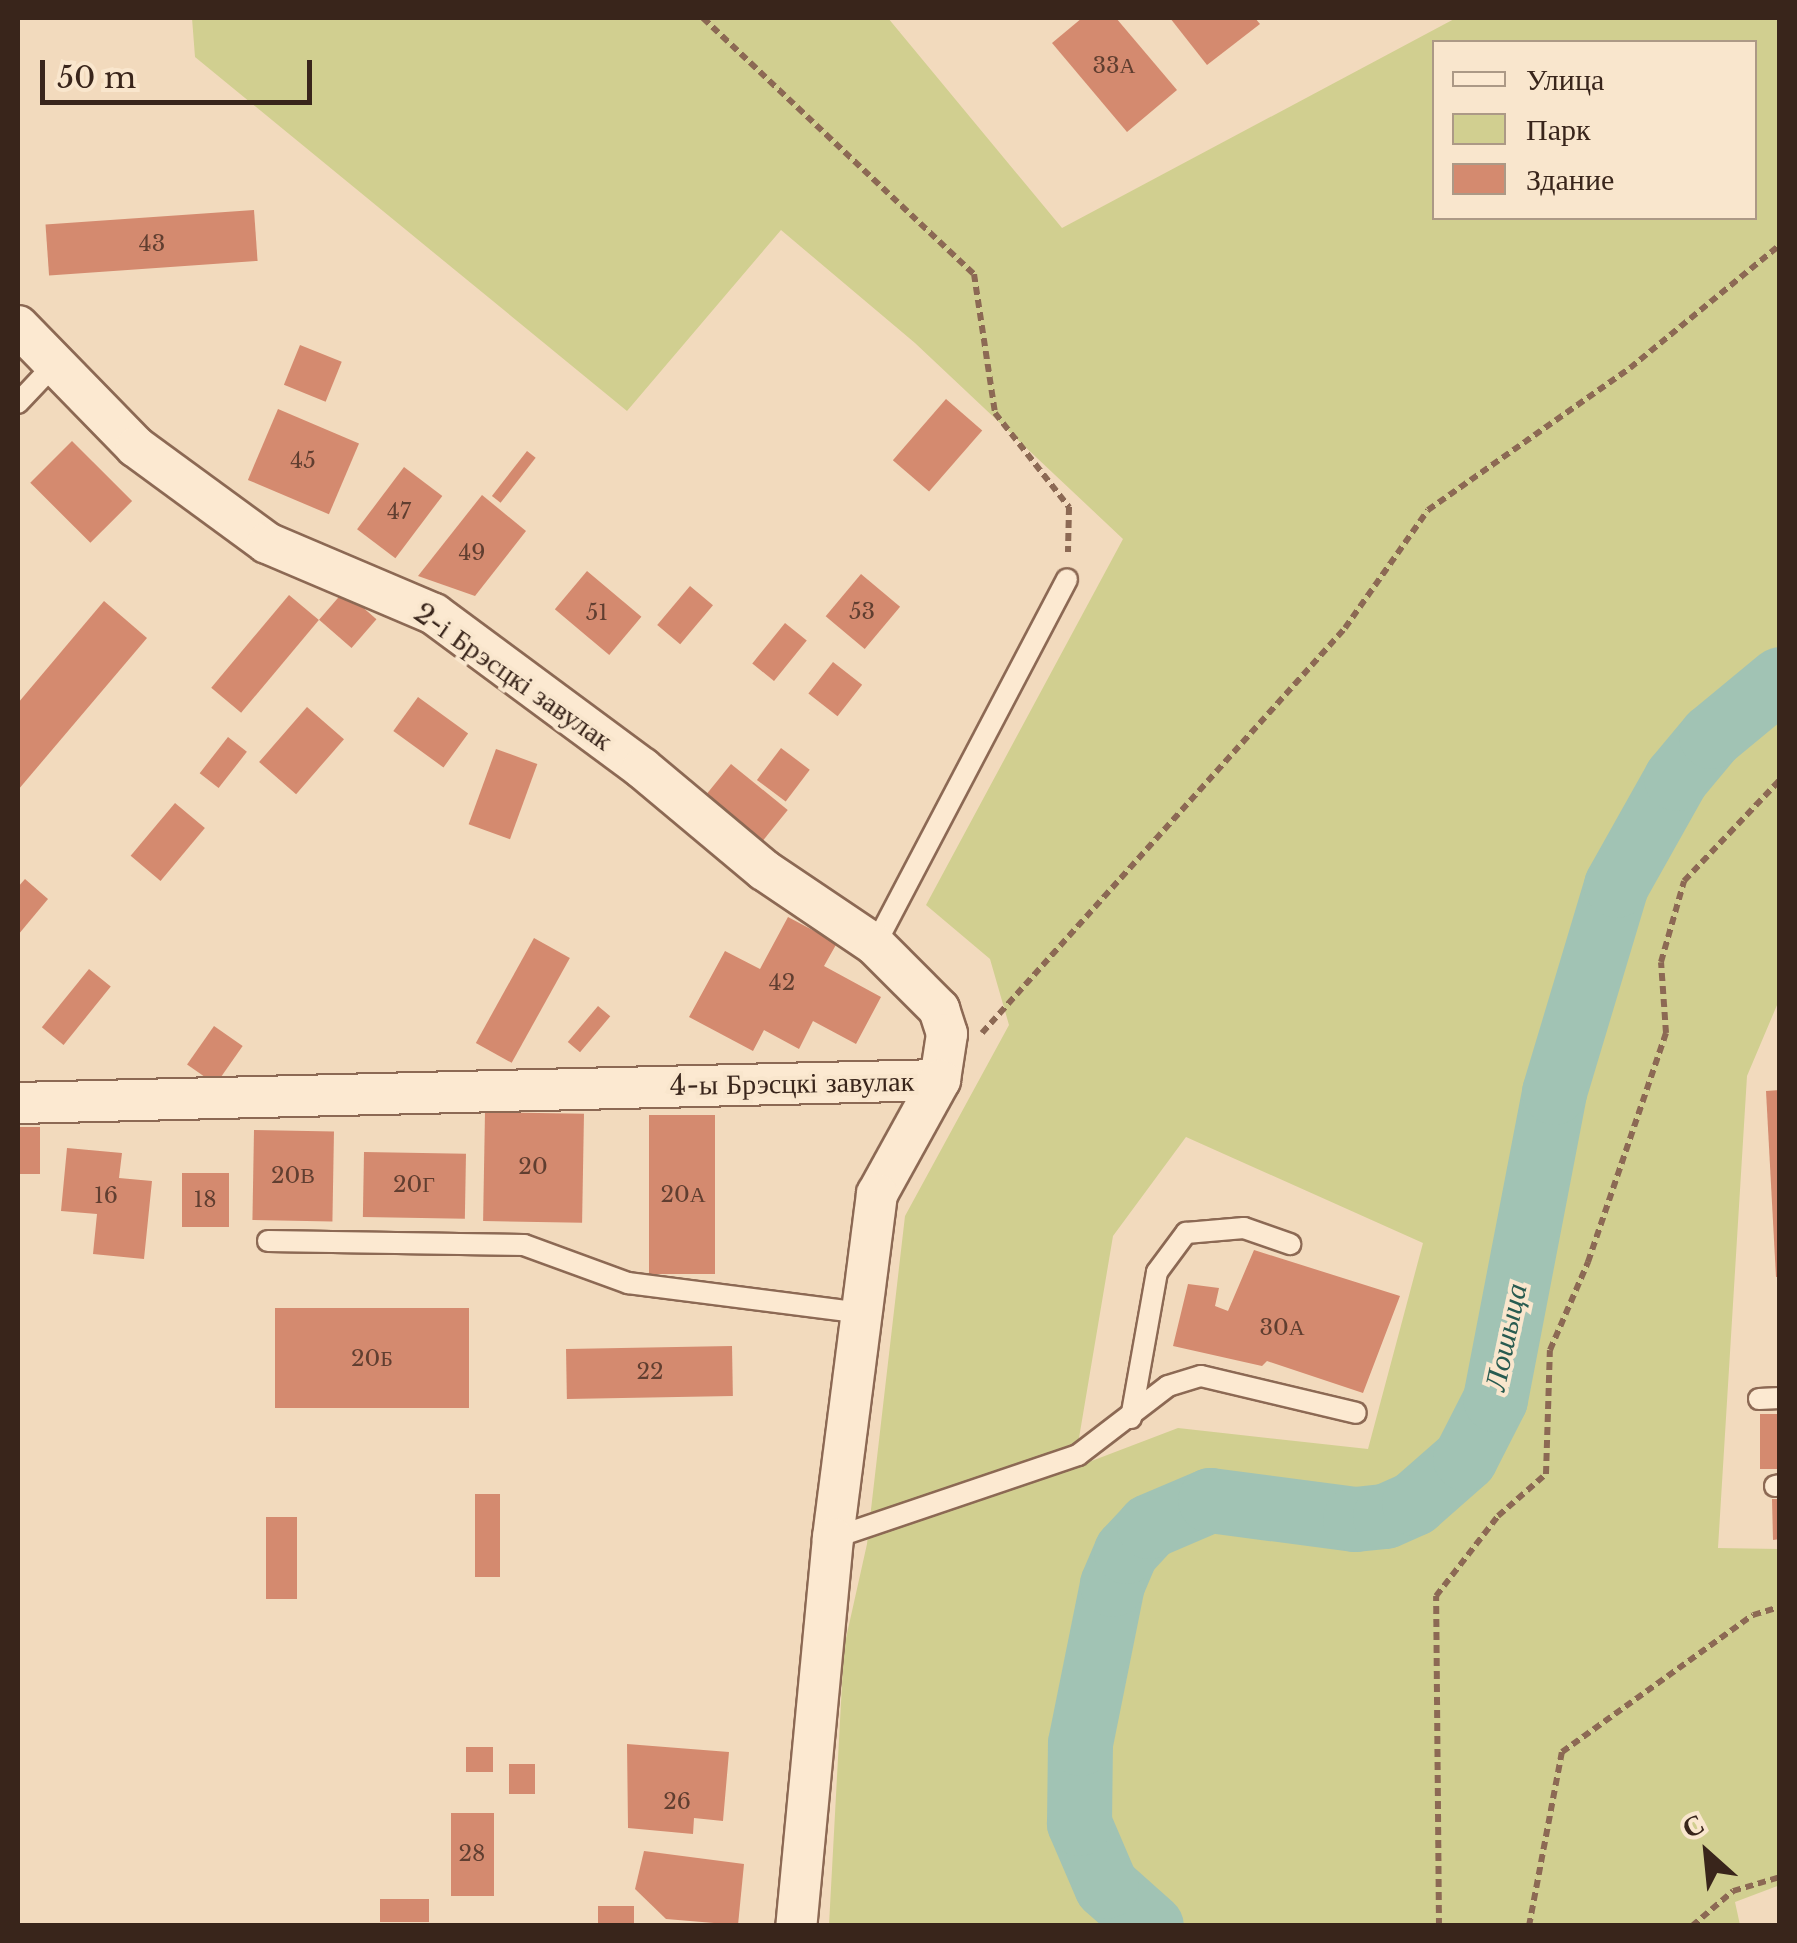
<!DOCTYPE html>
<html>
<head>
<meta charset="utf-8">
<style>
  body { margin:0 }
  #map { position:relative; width:1797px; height:1943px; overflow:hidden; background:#f2dabd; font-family:"Libre Baskerville",serif }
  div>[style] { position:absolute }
  .green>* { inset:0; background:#d1cf90 }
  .river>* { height:65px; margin:-32.5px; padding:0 32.5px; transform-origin:32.5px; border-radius:32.5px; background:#a1c3b4 }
  .building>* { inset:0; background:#d48a6f; transform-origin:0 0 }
  .path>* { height:6px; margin-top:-3px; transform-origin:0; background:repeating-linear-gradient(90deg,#8c6954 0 8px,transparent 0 13px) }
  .roads { filter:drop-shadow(2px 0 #8c6954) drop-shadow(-2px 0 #8c6954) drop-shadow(0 2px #8c6954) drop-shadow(0 -2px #8c6954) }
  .lane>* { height:20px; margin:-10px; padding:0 10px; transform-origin:10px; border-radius:10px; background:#fce9d1 }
  .street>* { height:40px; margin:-20px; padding:0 20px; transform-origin:20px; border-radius:20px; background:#fce9d1 }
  span { translate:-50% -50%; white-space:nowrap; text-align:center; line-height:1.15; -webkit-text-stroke:8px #f9e6cd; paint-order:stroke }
  .number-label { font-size:22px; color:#603e30 }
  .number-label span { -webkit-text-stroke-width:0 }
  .street-label { font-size:28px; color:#39251b }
  .water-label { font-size:30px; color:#285b50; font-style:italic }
  .frame { position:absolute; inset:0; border:20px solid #39251b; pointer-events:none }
  .legend { position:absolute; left:1432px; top:40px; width:325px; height:180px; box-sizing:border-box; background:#f9e6cd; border:2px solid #ac9986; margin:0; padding:12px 18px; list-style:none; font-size:30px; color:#39251b }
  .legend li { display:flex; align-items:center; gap:20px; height:50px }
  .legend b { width:50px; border:2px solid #ac9986 }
  .north { position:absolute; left:1657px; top:1803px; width:100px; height:100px; -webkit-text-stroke:8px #f9e6cd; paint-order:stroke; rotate:333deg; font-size:28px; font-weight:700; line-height:40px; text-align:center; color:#39251b }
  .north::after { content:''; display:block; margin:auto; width:35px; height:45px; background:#39251b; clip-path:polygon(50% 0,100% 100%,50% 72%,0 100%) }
  .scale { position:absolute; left:40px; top:60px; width:272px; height:45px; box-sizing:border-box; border:5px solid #39251b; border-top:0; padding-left:12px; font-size:30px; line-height:35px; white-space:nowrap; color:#39251b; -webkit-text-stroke:8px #f9e6cd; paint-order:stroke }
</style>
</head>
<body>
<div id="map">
  <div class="green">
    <i style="clip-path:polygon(evenodd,192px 18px,888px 18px,1062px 228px,1456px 18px,1779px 18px,1780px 998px,1747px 1076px,1718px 1548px,1779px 1549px,1780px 1885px,1735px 1902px,1740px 1925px,829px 1925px,844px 1647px,867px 1544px,905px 1216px,1009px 1025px,990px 959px,926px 905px,1123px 539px,915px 343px,781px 230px,627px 411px,195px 57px,192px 18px,1434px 42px,1754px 42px,1754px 218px,1434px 218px,1434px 42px,192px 18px,1186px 1137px,1423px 1243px,1368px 1449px,1178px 1428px,1081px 1465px,1078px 1444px,1113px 1236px,1186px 1137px)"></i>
  </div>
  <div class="river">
    <i style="left:1151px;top:1926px;width:60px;rotate:-138.4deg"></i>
    <i style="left:1106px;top:1886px;width:69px;rotate:-113.2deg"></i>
    <i style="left:1079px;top:1823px;width:80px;rotate:-89.3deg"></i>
    <i style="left:1080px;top:1743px;width:162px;rotate:-78.6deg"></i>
    <i style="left:1112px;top:1584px;width:36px;rotate:-67deg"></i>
    <i style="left:1126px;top:1551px;width:34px;rotate:-47deg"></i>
    <i style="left:1149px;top:1526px;width:66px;rotate:-23.1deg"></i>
    <i style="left:1210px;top:1500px;width:146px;rotate:7.5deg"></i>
    <i style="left:1355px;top:1519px;width:30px;rotate:-6deg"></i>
    <i style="left:1385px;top:1516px;width:32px;rotate:-24deg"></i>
    <i style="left:1414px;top:1503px;width:68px;rotate:-41.4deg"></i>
    <i style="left:1465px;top:1458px;width:66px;rotate:-63deg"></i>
    <i style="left:1495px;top:1399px;width:313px;rotate:-79.1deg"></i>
    <i style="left:1554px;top:1092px;width:216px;rotate:-73.3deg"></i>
    <i style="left:1616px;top:885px;width:123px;rotate:-60.7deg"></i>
    <i style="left:1676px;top:778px;width:55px;rotate:-50.2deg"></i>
    <i style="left:1711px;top:736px;width:89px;rotate:-39.6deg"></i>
  </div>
  <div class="building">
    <i style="clip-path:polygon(1082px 18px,1116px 18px,1177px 90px,1127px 132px,1052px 43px)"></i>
    <i style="clip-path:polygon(1170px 18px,1255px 18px,1260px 24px,1207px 65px)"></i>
    <i style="left:254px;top:210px;width:51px;height:209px;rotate:86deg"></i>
    <i style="left:300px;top:345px;width:45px;height:43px;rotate:22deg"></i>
    <i style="left:946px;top:399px;width:48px;height:81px;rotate:41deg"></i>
    <i style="left:278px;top:409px;width:88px;height:77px;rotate:23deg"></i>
    <i style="left:72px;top:441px;width:85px;height:59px;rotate:45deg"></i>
    <i style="left:527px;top:451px;width:11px;height:57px;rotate:38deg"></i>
    <i style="left:404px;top:467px;width:48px;height:78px;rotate:37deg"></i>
    <i style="clip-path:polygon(482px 495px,526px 531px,475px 596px,418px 576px)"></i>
    <i style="left:587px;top:571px;width:71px;height:50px;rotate:40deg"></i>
    <i style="left:861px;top:574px;width:51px;height:55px;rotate:40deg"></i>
    <i style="left:690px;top:586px;width:30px;height:51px;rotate:40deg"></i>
    <i style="left:344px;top:591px;width:43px;height:38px;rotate:41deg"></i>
    <i style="left:289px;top:595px;width:39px;height:121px;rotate:40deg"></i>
    <i style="clip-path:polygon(104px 601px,147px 638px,18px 790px,18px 703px)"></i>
    <i style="left:785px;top:623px;width:28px;height:52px;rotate:39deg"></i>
    <i style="left:833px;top:662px;width:37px;height:40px;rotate:38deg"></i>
    <i style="left:418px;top:697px;width:62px;height:42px;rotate:36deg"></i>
    <i style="left:307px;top:707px;width:49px;height:73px;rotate:41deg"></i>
    <i style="left:228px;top:737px;width:24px;height:46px;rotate:38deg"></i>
    <i style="left:781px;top:748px;width:36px;height:40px;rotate:37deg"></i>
    <i style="left:496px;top:749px;width:44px;height:80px;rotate:20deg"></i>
    <i style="left:731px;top:764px;width:73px;height:45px;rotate:39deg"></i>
    <i style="left:175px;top:803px;width:39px;height:69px;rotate:40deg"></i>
    <i style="clip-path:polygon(25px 879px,48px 899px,18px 935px,18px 887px)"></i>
    <i style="clip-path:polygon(788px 917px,837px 943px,824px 966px,881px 997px,856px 1044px,813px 1021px,799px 1049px,764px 1030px,753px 1051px,689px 1017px,725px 951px,760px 969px)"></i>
    <i style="left:534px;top:938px;width:41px;height:120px;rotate:29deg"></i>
    <i style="left:89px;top:969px;width:28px;height:75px;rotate:39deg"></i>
    <i style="left:598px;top:1006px;width:16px;height:47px;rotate:40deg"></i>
    <i style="left:214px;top:1026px;width:35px;height:47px;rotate:35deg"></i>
    <i style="clip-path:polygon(1780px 1090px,1780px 1277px,1776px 1277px,1766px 1091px)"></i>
    <i style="left:485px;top:1112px;width:99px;height:109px;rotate:1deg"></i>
    <i style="left:649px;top:1115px;width:66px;height:159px"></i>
    <i style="left:18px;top:1127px;width:22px;height:47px"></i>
    <i style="left:254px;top:1130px;width:80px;height:90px;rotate:1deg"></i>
    <i style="clip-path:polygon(67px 1148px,122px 1153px,119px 1178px,152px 1181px,144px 1259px,93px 1254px,97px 1214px,61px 1211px)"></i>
    <i style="left:364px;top:1152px;width:102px;height:65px;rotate:1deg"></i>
    <i style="left:182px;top:1173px;width:47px;height:54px"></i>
    <i style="clip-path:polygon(1254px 1250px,1400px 1296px,1363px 1393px,1267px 1361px,1262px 1366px,1173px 1346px,1188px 1284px,1219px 1288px,1215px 1306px,1228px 1311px)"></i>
    <i style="left:469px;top:1308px;width:100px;height:194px;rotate:90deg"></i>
    <i style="left:732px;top:1346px;width:50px;height:166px;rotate:89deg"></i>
    <i style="left:1780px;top:1414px;width:55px;height:20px;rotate:90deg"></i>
    <i style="left:475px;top:1494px;width:25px;height:83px"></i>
    <i style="clip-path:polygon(1772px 1499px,1780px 1499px,1780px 1539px,1773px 1540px)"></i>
    <i style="left:266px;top:1517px;width:31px;height:82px"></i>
    <i style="clip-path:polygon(627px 1744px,729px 1752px,723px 1821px,694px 1818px,693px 1834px,628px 1828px)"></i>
    <i style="left:493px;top:1747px;width:25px;height:27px;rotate:90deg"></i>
    <i style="left:509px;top:1764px;width:26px;height:30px"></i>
    <i style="left:451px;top:1813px;width:43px;height:83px"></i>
    <i style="clip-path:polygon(644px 1851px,744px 1864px,738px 1925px,666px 1919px,635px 1889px)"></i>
    <i style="left:380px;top:1899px;width:49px;height:23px"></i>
    <i style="left:598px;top:1906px;width:36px;height:20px"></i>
  </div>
  <div class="path">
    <i style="left:703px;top:18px;width:373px;rotate:43.4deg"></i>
    <i style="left:974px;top:274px;width:141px;rotate:81.4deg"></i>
    <i style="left:995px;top:413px;width:120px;rotate:51.8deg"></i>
    <i style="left:1069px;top:507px;width:45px;rotate:91.3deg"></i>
    <i style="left:982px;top:1033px;width:544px;rotate:-48.13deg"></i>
    <i style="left:1345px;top:628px;width:144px;rotate:-54.9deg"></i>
    <i style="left:1428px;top:510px;width:247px;rotate:-35.1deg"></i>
    <i style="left:1630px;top:368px;width:194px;rotate:-39.4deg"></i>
    <i style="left:1439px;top:1926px;width:330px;rotate:-90.5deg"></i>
    <i style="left:1436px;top:1596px;width:101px;rotate:-52.2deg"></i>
    <i style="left:1498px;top:1516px;width:64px;rotate:-41.2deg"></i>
    <i style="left:1546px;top:1474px;width:124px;rotate:-88.2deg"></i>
    <i style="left:1550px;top:1350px;width:96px;rotate:-66.6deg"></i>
    <i style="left:1588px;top:1262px;width:242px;rotate:-71.2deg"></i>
    <i style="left:1666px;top:1033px;width:71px;rotate:-94deg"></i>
    <i style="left:1661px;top:962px;width:84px;rotate:-74.1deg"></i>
    <i style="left:1684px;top:881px;width:139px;rotate:-46.5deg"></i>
    <i style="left:1529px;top:1926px;width:177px;rotate:-79.3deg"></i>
    <i style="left:1562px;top:1752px;width:235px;rotate:-35.7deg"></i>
    <i style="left:1753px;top:1615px;width:28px;rotate:-17deg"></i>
    <i style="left:1692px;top:1926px;width:54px;rotate:-40.5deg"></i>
    <i style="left:1733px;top:1891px;width:49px;rotate:-16.6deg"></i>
  </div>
  <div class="roads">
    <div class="lane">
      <i style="left:18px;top:403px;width:50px;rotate:-46.6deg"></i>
      <i style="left:875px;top:945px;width:413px;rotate:-62.3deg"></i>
      <i style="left:268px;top:1241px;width:256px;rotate:0.9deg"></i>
      <i style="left:524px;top:1245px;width:111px;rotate:20.1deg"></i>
      <i style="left:628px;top:1283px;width:235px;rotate:7.3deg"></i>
      <i style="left:1759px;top:1399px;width:21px;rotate:-3deg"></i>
      <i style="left:1131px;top:1418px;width:148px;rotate:-79.9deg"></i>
      <i style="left:1157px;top:1272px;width:49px;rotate:-53.4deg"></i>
      <i style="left:1186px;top:1233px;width:58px;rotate:-4.9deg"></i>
      <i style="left:1244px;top:1228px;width:49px;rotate:19.2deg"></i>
      <i style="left:1775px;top:1486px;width:5px;rotate:-11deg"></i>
      <i style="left:833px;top:1538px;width:259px;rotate:-18.7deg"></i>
      <i style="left:1078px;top:1455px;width:113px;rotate:-37.5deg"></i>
      <i style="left:1168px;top:1386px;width:34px;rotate:-17deg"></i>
      <i style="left:1201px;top:1376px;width:159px;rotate:13.4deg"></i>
    </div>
    <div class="street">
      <i style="left:18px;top:326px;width:169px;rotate:45.7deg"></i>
      <i style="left:136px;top:447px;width:162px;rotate:36.2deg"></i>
      <i style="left:267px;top:543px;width:181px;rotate:23deg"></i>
      <i style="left:434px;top:614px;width:259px;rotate:36.5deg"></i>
      <i style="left:642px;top:768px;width:159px;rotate:39.9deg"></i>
      <i style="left:764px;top:870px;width:134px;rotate:34deg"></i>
      <i style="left:875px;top:945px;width:91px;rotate:45deg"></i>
      <i style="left:939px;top:1009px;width:26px;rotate:72deg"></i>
      <i style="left:947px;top:1034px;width:47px;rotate:98.7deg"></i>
      <i style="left:18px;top:1103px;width:922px;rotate:-1.43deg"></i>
      <i style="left:940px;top:1080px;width:130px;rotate:118.9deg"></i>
      <i style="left:877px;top:1194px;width:347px;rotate:97.3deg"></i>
      <i style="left:833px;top:1538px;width:390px;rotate:95.4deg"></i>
    </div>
  </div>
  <div class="number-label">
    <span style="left:1114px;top:66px">33А</span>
    <span style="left:152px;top:244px">43</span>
    <span style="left:303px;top:461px">45</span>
    <span style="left:399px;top:512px">47</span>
    <span style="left:472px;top:553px">49</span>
    <span style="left:862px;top:612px">53</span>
    <span style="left:597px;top:613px">51</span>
    <span style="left:782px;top:983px">42</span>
    <span style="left:533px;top:1167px">20</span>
    <span style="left:293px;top:1176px">20В</span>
    <span style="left:414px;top:1185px">20Г</span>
    <span style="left:683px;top:1195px">20А</span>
    <span style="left:106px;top:1196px">16</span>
    <span style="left:205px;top:1200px">18</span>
    <span style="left:1282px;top:1328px">30А</span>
    <span style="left:372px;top:1359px">20Б</span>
    <span style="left:650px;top:1372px">22</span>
    <span style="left:677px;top:1802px">26</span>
    <span style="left:472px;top:1854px">28</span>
  </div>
  <div class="street-label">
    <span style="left:513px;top:677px;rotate:35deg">2-і Брэсцкі завулак</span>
    <span style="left:792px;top:1084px;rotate:-1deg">4-ы Брэсцкі завулак</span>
  </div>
  <div class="water-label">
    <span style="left:1506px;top:1337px;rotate:-78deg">Лошыца</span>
  </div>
  <div class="frame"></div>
  <ul class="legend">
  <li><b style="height:12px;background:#fce9d1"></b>Улица</li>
  <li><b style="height:28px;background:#d1cf90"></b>Парк</li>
  <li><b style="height:28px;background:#d48a6f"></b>Здание</li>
  </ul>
  <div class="north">С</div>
  <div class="scale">50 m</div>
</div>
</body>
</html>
